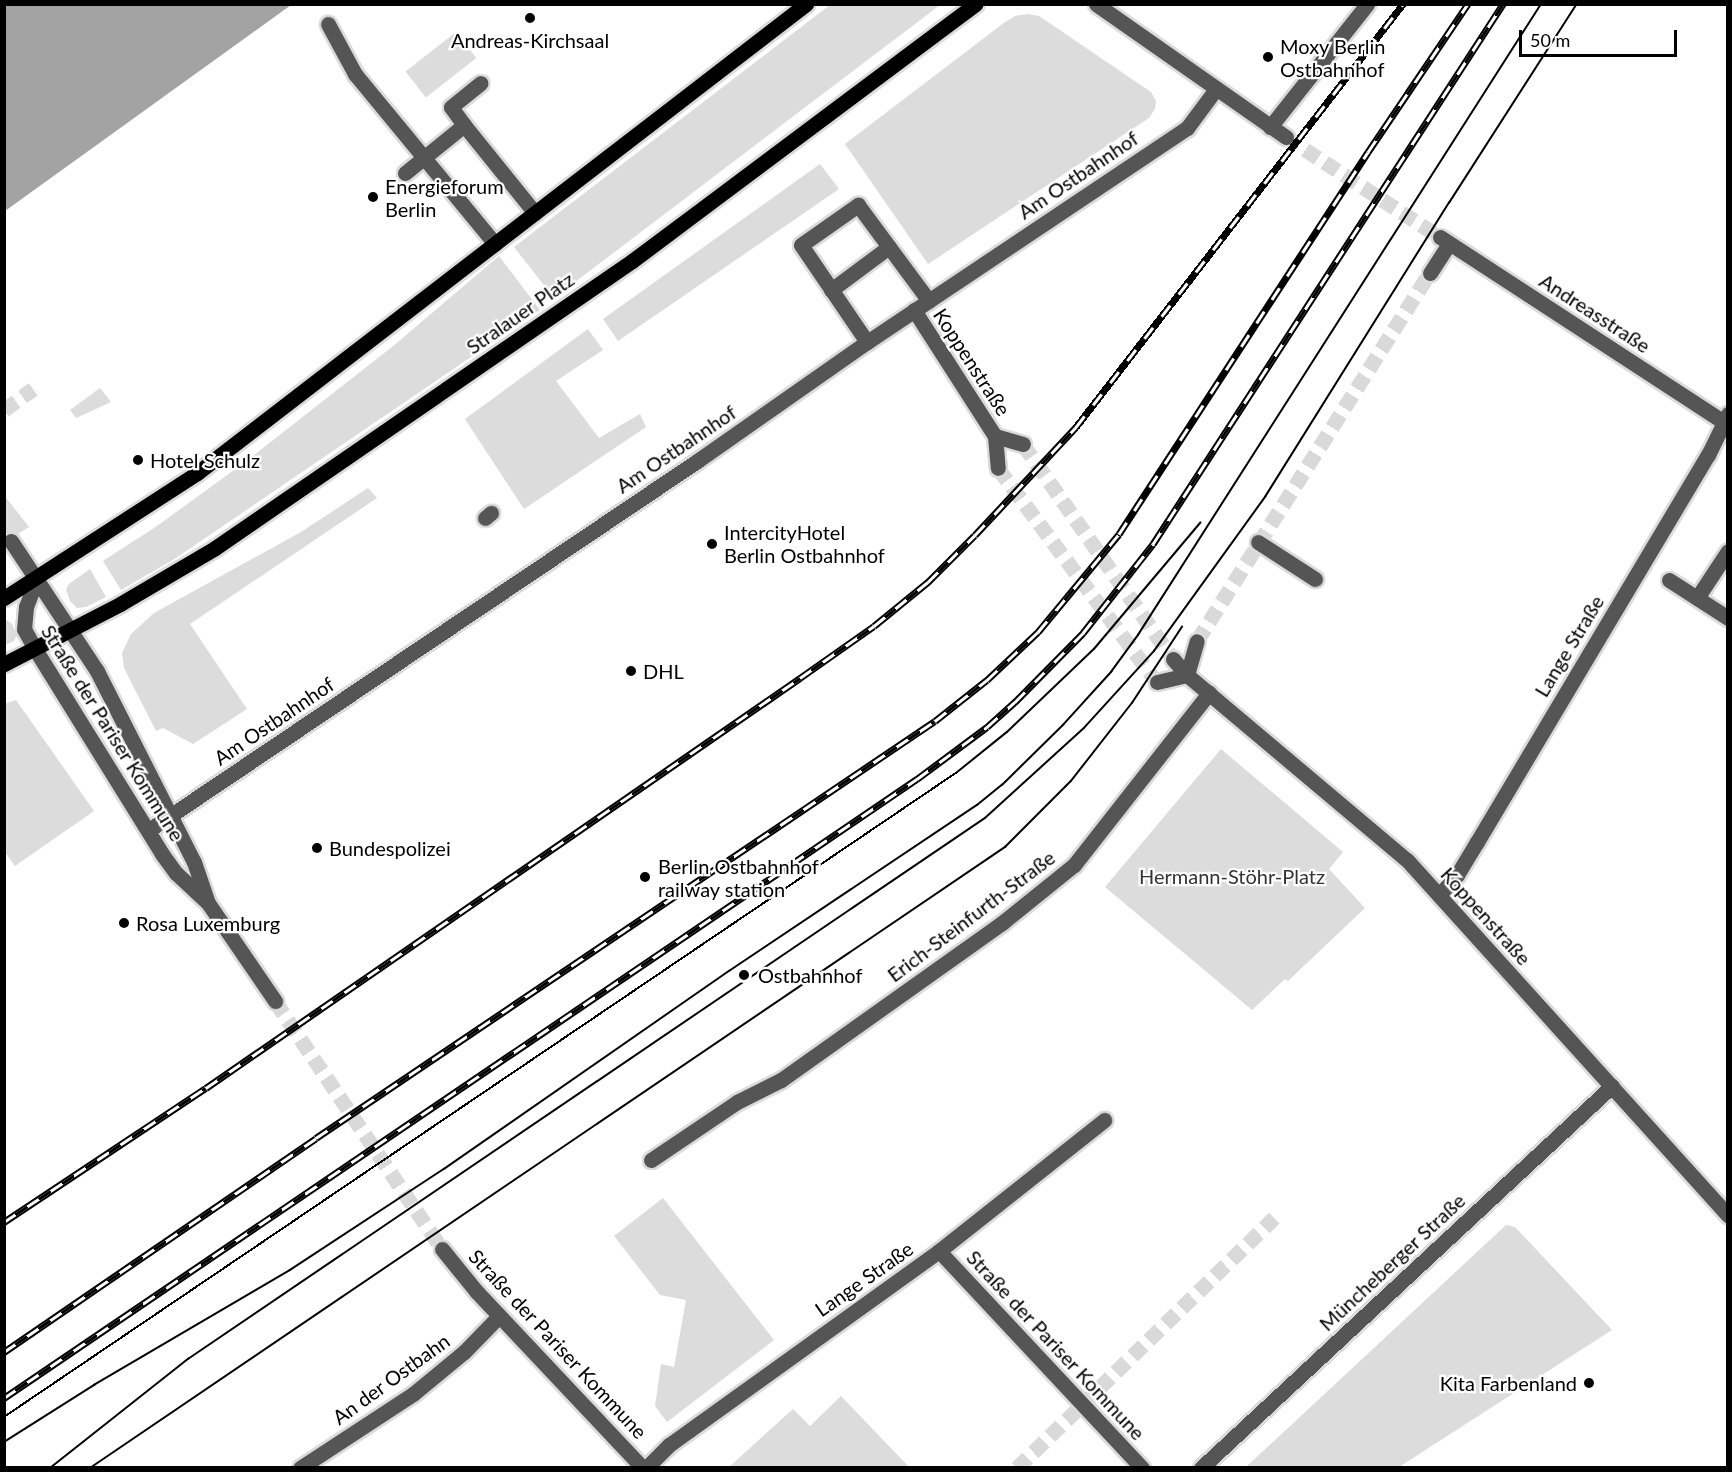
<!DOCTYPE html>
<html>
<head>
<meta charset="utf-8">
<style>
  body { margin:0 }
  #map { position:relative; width:1732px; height:1472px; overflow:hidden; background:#fff; font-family:Lato,sans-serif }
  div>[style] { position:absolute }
  .green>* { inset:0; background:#dcdcdc; transform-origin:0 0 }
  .water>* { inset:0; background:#a3a3a3 }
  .minor-tunnel>* { height:15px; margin-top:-7.5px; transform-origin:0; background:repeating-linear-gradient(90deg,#d9d9d9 0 15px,transparent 0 23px) }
  .roads { filter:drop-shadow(2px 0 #dbdbdb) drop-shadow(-2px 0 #dbdbdb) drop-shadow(0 2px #dbdbdb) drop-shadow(0 -2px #dbdbdb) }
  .minor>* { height:15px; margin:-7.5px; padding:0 7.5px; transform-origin:7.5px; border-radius:7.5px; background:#555 }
  .major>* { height:15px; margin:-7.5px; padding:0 7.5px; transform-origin:7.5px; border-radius:7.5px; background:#000 }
  .tram>* { height:1.5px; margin:-0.75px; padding:0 0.75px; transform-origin:0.75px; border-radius:0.75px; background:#000 }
  .rail>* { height:7px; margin-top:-3.5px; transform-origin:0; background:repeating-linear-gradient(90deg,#fff 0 14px,#000 0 28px); box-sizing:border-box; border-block:2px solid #000 }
  .dots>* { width:16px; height:16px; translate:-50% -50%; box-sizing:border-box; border:3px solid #fff; border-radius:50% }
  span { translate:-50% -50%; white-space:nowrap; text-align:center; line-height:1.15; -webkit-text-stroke:4.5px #fff; paint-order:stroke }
  .poi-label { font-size:20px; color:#000 }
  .left { translate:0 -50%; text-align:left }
  .right { translate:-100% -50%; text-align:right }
  .street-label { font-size:20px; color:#000 }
  .park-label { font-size:20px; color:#333 }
  .frame { position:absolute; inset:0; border:6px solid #000; pointer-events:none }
  .scale { position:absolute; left:1519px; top:30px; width:158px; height:27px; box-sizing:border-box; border:3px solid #000; border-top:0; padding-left:8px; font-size:18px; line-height:21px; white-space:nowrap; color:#000; -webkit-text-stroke:4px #fff; paint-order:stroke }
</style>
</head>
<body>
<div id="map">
  <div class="green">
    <i style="clip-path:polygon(830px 5px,940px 5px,554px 298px,514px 247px)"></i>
    <i style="clip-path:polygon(1028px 14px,1039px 16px,1151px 92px,1156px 101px,1155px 109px,1149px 118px,928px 264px,845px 144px,1005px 22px,1015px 16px)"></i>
    <i style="left:456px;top:32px;width:33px;height:64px;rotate:52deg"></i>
    <i style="clip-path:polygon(820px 164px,839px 189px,618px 341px,603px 319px)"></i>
    <i style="clip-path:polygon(499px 256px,540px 310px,176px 558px,121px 590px,103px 561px,157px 526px,245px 462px,392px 347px)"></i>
    <i style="clip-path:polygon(588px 329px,603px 350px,556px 381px,599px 438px,640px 414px,646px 427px,524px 509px,465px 419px)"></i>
    <i style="clip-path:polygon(100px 388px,111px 402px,76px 418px,70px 410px)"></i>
    <i style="clip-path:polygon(368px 488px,377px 498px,190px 624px,247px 709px,193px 744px,163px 728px,156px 731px,124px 668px,122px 653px,131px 634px,154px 613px,301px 532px)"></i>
    <i style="clip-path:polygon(4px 495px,29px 527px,5px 542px,4px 542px)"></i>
    <i style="clip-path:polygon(90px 569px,106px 597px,86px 607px,77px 608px,70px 601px,66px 589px,69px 584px)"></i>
    <i style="clip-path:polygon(5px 619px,12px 624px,17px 635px,14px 641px,5px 645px)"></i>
    <i style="clip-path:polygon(16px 700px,94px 811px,15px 866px,5px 852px,4px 704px)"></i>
    <i style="clip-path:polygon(1221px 749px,1343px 852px,1329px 869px,1365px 908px,1288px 981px,1285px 979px,1252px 1010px,1105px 887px)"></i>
    <i style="clip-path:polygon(663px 1198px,774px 1340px,667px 1422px,655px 1406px,661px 1364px,674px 1367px,686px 1300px,660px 1295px,614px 1236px)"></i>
    <i style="clip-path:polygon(1506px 1225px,1515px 1227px,1612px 1330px,1399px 1467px,1246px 1467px)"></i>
    <i style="clip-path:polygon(841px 1396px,909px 1467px,729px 1467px,793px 1409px,810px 1426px)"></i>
  </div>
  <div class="water">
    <i style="clip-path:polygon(5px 4px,291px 4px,291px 5px,5px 211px)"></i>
  </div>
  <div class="minor-tunnel">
    <i style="left:1286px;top:137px;width:184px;rotate:33deg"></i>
    <i style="left:4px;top:410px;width:36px;rotate:-36deg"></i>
    <i style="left:1023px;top:444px;width:262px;rotate:55.1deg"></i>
    <i style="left:998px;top:468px;width:267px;rotate:53.4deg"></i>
    <i style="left:1197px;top:641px;width:436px;rotate:-57.7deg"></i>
    <i style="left:275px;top:1001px;width:299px;rotate:56deg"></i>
    <i style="left:1017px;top:1468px;width:359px;rotate:-44.2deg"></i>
  </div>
  <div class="roads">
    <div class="minor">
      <i style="left:1096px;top:4px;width:232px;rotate:35deg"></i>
      <i style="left:328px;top:24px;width:57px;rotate:61.6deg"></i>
      <i style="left:355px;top:74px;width:220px;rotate:50.5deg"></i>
      <i style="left:464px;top:125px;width:22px;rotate:-126deg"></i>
      <i style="left:451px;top:107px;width:38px;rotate:-39deg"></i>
      <i style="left:1270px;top:127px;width:157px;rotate:-51.7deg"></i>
      <i style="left:405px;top:173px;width:76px;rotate:-39.1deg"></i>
      <i style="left:464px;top:125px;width:113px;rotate:51.1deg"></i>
      <i style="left:1440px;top:237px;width:344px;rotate:33.1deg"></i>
      <i style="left:1430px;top:273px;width:35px;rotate:-57deg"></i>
      <i style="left:831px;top:290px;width:72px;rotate:-36.6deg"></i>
      <i style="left:914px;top:310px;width:150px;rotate:57.3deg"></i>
      <i style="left:995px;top:436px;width:32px;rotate:85deg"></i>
      <i style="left:867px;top:342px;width:117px;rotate:-124.2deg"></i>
      <i style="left:801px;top:245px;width:70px;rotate:-35.1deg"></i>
      <i style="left:858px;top:205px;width:119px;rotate:53.5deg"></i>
      <i style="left:995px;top:436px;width:29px;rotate:16deg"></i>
      <i style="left:485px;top:518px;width:8px;rotate:-40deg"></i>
      <i style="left:11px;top:541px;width:156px;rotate:56.5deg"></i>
      <i style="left:97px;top:671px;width:214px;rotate:63.1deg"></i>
      <i style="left:194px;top:862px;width:40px;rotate:71.1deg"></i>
      <i style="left:1258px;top:542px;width:68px;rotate:33deg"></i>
      <i style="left:37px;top:578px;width:31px;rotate:111deg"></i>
      <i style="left:26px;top:607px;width:22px;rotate:95deg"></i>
      <i style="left:24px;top:629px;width:23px;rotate:61deg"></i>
      <i style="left:35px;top:649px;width:241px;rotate:58.2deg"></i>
      <i style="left:162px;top:854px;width:24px;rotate:54deg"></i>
      <i style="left:176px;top:873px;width:44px;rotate:43.2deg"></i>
      <i style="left:208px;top:903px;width:119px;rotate:55.6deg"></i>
      <i style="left:1669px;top:580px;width:70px;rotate:32.8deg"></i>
      <i style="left:1697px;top:598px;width:56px;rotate:-56.6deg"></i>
      <i style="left:1173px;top:659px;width:21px;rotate:49deg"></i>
      <i style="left:1187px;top:675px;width:287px;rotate:40.1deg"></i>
      <i style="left:1407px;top:860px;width:479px;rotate:47.9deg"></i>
      <i style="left:1187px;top:675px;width:35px;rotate:-74deg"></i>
      <i style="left:1157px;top:682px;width:31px;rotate:-13deg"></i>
      <i style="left:149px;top:830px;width:661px;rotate:-33.95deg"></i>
      <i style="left:697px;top:461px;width:208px;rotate:-35deg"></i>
      <i style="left:867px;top:342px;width:385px;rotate:-33.8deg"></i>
      <i style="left:1187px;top:128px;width:49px;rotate:-53.4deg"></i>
      <i style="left:1439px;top:895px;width:27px;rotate:-48deg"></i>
      <i style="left:1457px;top:875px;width:39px;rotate:-59deg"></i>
      <i style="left:1477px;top:842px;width:451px;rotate:-59.2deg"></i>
      <i style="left:1708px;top:455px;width:46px;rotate:-64deg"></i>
      <i style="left:651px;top:1160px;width:104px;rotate:-34deg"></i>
      <i style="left:737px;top:1102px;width:49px;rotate:-26.6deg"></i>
      <i style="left:781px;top:1080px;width:271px;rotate:-35.4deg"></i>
      <i style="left:1002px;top:923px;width:92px;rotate:-38.9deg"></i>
      <i style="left:1074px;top:865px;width:219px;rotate:-51.9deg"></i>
      <i style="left:442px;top:1249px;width:54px;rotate:51deg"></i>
      <i style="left:476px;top:1291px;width:243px;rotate:46.7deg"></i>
      <i style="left:939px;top:1251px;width:297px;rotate:46.9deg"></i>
      <i style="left:300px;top:1468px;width:135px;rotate:-33.2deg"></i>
      <i style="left:413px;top:1394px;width:66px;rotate:-39.5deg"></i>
      <i style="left:464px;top:1352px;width:50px;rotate:-45.8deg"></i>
      <i style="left:646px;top:1468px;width:33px;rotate:-45deg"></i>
      <i style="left:669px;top:1445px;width:332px;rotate:-35.7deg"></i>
      <i style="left:939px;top:1251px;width:211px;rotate:-38.4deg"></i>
      <i style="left:1201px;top:1468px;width:561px;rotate:-42.91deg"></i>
    </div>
    <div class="major">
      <i style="left:4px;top:598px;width:230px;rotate:-32.9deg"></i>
      <i style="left:197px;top:473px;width:769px;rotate:-37.6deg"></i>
      <i style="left:4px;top:664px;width:131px;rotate:-27.3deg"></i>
      <i style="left:120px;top:604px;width:110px;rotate:-30.5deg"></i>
      <i style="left:215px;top:548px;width:506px;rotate:-34.54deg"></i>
      <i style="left:632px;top:261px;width:429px;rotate:-36.8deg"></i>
    </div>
  </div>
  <div class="tram">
    <i style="left:4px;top:1417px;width:1149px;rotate:-34.08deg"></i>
    <i style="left:956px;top:773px;width:65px;rotate:-38.8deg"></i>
    <i style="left:1007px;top:732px;width:120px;rotate:-43.7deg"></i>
    <i style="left:1094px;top:649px;width:165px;rotate:-49.9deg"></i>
    <i style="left:4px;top:1442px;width:107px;rotate:-32.3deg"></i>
    <i style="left:94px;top:1385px;width:227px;rotate:-30.4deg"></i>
    <i style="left:290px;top:1270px;width:184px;rotate:-33.3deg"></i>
    <i style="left:444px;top:1169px;width:347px;rotate:-34.8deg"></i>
    <i style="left:729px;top:971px;width:298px;rotate:-33.8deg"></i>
    <i style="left:977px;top:805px;width:32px;rotate:-39deg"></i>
    <i style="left:1002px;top:785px;width:86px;rotate:-44.5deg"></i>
    <i style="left:1063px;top:725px;width:72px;rotate:-47.8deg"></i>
    <i style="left:1111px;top:672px;width:46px;rotate:-53.9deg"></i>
    <i style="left:1138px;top:635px;width:749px;rotate:-57.43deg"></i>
    <i style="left:50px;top:1468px;width:176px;rotate:-38.3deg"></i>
    <i style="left:188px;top:1359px;width:963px;rotate:-34.17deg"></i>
    <i style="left:985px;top:818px;width:134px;rotate:-42.3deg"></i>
    <i style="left:1084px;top:728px;width:104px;rotate:-47.7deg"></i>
    <i style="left:1154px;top:651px;width:190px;rotate:-54.2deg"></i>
    <i style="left:1265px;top:497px;width:347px;rotate:-58deg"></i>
    <i style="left:1449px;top:203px;width:237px;rotate:-57.3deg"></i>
    <i style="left:90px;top:1468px;width:1106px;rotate:-34.16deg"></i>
    <i style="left:1005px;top:847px;width:93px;rotate:-45deg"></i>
    <i style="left:1071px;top:781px;width:99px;rotate:-52deg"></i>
    <i style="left:1132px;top:703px;width:91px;rotate:-56.7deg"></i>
  </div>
  <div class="rail">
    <i style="left:4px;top:1222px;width:242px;rotate:-33.6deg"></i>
    <i style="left:206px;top:1088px;width:722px;rotate:-34.61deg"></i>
    <i style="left:800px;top:678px;width:90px;rotate:-35.1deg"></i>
    <i style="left:874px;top:626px;width:70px;rotate:-39.2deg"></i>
    <i style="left:928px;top:582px;width:66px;rotate:-45deg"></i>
    <i style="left:975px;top:535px;width:148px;rotate:-46.9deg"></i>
    <i style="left:1076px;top:427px;width:535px;rotate:-52.29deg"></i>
    <i style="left:4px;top:1352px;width:378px;rotate:-34.4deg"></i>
    <i style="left:316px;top:1138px;width:746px;rotate:-33.97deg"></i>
    <i style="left:935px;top:721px;width:66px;rotate:-38.3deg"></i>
    <i style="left:987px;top:680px;width:70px;rotate:-43.3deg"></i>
    <i style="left:1038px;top:632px;width:127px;rotate:-50.4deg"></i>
    <i style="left:1119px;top:534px;width:456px;rotate:-56.9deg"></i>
    <i style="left:1368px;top:152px;width:179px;rotate:-56deg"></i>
    <i style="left:4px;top:1398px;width:1103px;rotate:-34.14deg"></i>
    <i style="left:917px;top:779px;width:87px;rotate:-36.6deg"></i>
    <i style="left:987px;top:727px;width:38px;rotate:-42deg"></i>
    <i style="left:1015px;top:702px;width:97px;rotate:-45.4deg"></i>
    <i style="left:1083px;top:633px;width:113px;rotate:-51.8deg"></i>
    <i style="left:1153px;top:544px;width:644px;rotate:-57.05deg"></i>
  </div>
  <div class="dots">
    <i style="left:530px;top:18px;background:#000"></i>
    <i style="left:1268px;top:57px;background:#000"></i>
    <i style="left:373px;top:197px;background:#000"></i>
    <i style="left:138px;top:460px;background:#000"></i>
    <i style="left:712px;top:544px;background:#000"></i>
    <i style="left:631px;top:671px;background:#000"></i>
    <i style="left:317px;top:848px;background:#000"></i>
    <i style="left:645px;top:877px;background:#000"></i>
    <i style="left:124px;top:923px;background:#000"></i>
    <i style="left:744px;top:975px;background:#000"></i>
    <i style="left:1589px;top:1383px;background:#000"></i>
  </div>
  <div class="poi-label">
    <span style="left:530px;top:40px">Andreas-Kirchsaal</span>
    <span class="left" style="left:1280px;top:58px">Moxy Berlin<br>Ostbahnhof</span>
    <span class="left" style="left:385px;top:198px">Energieforum<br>Berlin</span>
    <span class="left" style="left:150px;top:460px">Hotel Schulz</span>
    <span class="left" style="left:724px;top:544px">IntercityHotel<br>Berlin Ostbahnhof</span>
    <span class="left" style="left:643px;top:671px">DHL</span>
    <span class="left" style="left:329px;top:848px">Bundespolizei</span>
    <span class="left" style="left:658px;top:878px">Berlin Ostbahnhof<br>railway station</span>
    <span class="left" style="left:136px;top:923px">Rosa Luxemburg</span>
    <span class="left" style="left:758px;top:975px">Ostbahnhof</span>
    <span class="right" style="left:1577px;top:1383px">Kita Farbenland</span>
  </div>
  <div class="street-label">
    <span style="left:1078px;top:175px;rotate:-34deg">Am Ostbahnhof</span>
    <span style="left:520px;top:313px;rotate:-35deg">Stralauer Platz</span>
    <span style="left:1595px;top:313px;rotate:33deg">Andreasstraße</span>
    <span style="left:972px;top:362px;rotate:57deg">Koppenstraße</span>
    <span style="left:676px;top:449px;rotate:-34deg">Am Ostbahnhof</span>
    <span style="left:1569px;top:646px;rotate:-59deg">Lange Straße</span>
    <span style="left:274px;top:721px;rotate:-34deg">Am Ostbahnhof</span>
    <span style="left:113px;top:733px;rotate:58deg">Straße der Pariser Kommune</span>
    <span style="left:971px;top:916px;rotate:-37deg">Erich-Steinfurth-Straße</span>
    <span style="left:1486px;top:916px;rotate:48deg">Koppenstraße</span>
    <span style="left:1392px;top:1262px;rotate:-43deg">Müncheberger Straße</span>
    <span style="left:864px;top:1279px;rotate:-35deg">Lange Straße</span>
    <span style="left:558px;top:1344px;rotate:47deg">Straße der Pariser Kommune</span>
    <span style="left:1056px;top:1345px;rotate:47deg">Straße der Pariser Kommune</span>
    <span style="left:391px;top:1379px;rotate:-36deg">An der Ostbahn</span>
  </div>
  <div class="park-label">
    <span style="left:1232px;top:876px">Hermann-Stöhr-Platz</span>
  </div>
  <div class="frame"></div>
  <div class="scale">50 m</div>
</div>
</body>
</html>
